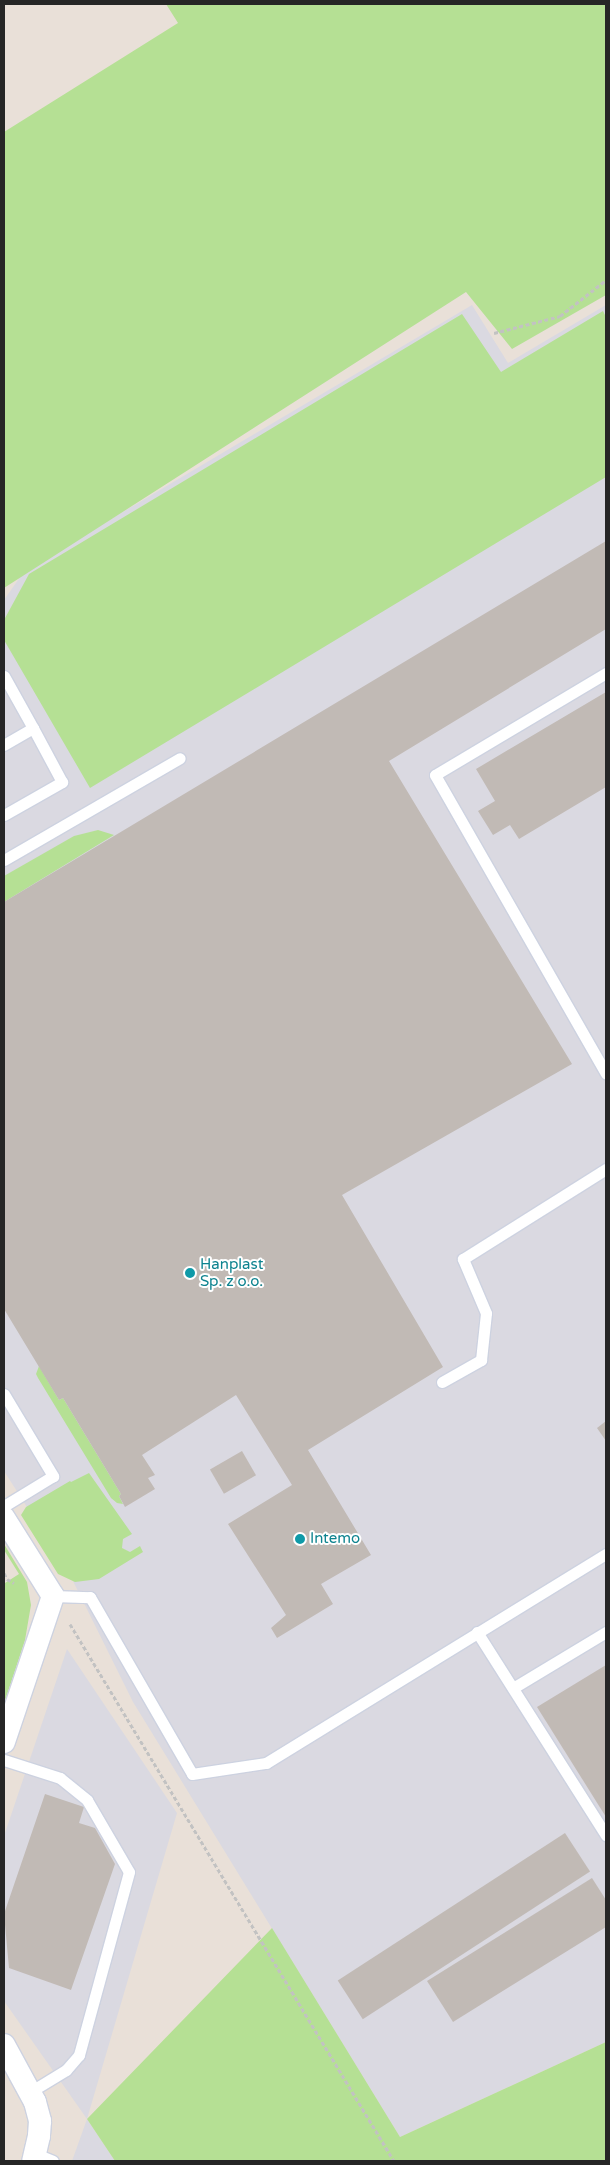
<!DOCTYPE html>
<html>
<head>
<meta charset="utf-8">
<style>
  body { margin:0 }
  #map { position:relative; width:610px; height:2165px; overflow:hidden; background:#e9e0d8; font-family:"Varela Round",sans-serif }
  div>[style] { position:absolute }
  .industrial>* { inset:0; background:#dad9e1 }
  .green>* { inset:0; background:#b5e094 }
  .building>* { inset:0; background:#c1bab5; transform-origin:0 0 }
  .path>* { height:3px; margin-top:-1.5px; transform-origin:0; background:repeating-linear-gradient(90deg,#c2c2c2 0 4px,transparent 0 6.5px) }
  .roads { filter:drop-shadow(1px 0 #cdd2e0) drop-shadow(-1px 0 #cdd2e0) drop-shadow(0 1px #cdd2e0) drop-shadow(0 -1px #cdd2e0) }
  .lane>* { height:11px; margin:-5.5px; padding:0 5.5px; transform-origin:5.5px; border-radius:5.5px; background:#fff }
  .street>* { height:22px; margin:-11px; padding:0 11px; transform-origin:11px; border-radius:11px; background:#fff }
  .dots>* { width:14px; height:14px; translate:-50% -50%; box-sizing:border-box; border:2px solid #fff; border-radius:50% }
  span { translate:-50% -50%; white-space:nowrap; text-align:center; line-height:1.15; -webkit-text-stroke:4px #fff; paint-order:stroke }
  .culture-label { font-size:15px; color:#0d838f }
  .left { translate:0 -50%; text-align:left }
  .frame { position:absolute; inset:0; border:5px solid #262626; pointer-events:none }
</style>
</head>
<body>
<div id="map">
  <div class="industrial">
    <i style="clip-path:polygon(472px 305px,508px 363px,606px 305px,606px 2042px,400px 2137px,133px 1702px,69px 1573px,4px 1471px,4px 600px,25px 570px)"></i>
    <i style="clip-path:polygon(67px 1649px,177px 1813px,87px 2119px,115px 2161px,72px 2161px,87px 2119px,4px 2001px,4px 1836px)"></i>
  </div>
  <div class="green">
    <i style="clip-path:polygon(166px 4px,606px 4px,606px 295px,512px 349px,466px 292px,4px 588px,4px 132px,178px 23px)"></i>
    <i style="clip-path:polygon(603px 311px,606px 317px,606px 477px,90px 788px,4px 640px,4px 620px,29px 574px,462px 314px,501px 372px)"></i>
    <i style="clip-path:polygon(98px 830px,114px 835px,4px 902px,4px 876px,74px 836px)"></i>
    <i style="clip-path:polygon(39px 1366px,59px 1400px,63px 1398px,121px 1494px,119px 1496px,123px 1504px,117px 1503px,111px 1498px,38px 1378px,36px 1374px)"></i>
    <i style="clip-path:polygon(89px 1473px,132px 1534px,123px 1539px,122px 1548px,130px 1552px,140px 1546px,143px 1552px,99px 1579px,75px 1582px,58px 1574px,21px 1515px,26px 1507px,70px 1481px,71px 1482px)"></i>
    <i style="clip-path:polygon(4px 1544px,27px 1582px,31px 1605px,25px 1640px,4px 1704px,4px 1581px,5px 1583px,19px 1574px,4px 1550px)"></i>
    <i style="clip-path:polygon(272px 1928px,400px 2137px,606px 2042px,606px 2161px,115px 2161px,87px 2119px)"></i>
  </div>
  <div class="building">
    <i style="clip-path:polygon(606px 541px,606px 629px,389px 761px,572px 1064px,342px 1195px,443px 1367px,308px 1450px,371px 1555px,321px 1584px,333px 1604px,277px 1638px,271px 1628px,286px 1615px,228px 1524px,292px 1485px,236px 1395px,142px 1455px,155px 1475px,148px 1478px,155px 1489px,125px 1507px,119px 1496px,121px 1494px,63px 1398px,59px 1400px,4px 1309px,4px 902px)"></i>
    <i style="clip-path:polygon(606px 692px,606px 787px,519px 839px,510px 825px,493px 835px,478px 811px,495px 801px,476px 769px)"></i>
    <i style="clip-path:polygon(606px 1421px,606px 1441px,597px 1428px)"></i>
    <i style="left:242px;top:1451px;width:28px;height:37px;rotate:60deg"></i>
    <i style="clip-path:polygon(606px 1665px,606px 1817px,537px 1707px)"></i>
    <i style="clip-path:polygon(45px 1794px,84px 1807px,79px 1823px,95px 1828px,115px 1864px,71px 1990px,9px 1968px,4px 1914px)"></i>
    <i style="left:565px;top:1833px;width:46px;height:271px;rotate:57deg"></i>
    <i style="clip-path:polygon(592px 1878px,606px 1900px,606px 1927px,453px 2022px,427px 1981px)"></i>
  </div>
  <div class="path">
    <i style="left:494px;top:333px;width:68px;rotate:-14.4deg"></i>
    <i style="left:560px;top:316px;width:58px;rotate:-38deg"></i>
    <i style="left:4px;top:1573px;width:7px;rotate:63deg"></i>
    <i style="left:7px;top:1579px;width:8px;rotate:30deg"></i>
    <i style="left:70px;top:1624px;width:627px;rotate:58.9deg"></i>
  </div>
  <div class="roads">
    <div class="lane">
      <i style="left:606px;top:673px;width:199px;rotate:149.2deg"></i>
      <i style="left:435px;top:775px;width:344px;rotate:60.2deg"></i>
      <i style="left:4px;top:676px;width:60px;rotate:60.9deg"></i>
      <i style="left:33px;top:728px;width:34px;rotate:150deg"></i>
      <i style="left:4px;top:815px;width:67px;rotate:-29.6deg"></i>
      <i style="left:62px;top:782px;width:61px;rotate:-118.2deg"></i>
      <i style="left:4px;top:860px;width:203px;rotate:-30.1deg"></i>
      <i style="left:442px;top:1382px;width:45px;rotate:-29.4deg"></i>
      <i style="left:481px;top:1360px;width:47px;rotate:-83.9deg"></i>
      <i style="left:486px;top:1313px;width:59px;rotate:-113.1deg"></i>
      <i style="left:463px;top:1259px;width:169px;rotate:-32.2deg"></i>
      <i style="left:4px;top:1394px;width:96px;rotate:59.1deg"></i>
      <i style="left:53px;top:1476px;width:57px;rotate:148.5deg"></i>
      <i style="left:53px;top:1596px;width:37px;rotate:2deg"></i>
      <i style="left:90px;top:1597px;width:204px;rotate:60deg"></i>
      <i style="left:192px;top:1774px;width:75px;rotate:-8.5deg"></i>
      <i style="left:266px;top:1763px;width:399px;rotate:-31.6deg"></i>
      <i style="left:477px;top:1632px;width:241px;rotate:57.6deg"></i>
      <i style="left:513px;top:1688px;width:109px;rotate:-31.1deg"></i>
      <i style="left:4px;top:1760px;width:59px;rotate:17.8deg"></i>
      <i style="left:60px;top:1778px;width:35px;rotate:39deg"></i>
      <i style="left:87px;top:1800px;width:83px;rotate:59.7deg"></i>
      <i style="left:129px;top:1872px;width:190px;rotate:105.3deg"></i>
      <i style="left:79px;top:2055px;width:20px;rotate:131deg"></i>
      <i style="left:66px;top:2070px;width:42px;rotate:148.6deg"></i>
      <i style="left:36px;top:2154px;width:18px;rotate:22deg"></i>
    </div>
    <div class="street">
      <i style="left:4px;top:1518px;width:92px;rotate:57.9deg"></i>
      <i style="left:53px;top:1596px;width:154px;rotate:108.6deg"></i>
      <i style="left:4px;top:2045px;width:65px;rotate:61.5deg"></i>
      <i style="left:35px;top:2102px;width:20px;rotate:75deg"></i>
      <i style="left:40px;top:2121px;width:15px;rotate:94deg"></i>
      <i style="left:39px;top:2136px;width:26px;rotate:103deg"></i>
    </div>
  </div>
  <div class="dots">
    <i style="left:190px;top:1273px;background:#0f9aa8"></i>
    <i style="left:300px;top:1539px;background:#0f9aa8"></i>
  </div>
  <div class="culture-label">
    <span class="left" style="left:200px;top:1273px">Hanplast<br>Sp. z o.o.</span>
    <span class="left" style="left:310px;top:1539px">Intemo</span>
  </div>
  <div class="frame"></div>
</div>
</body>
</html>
